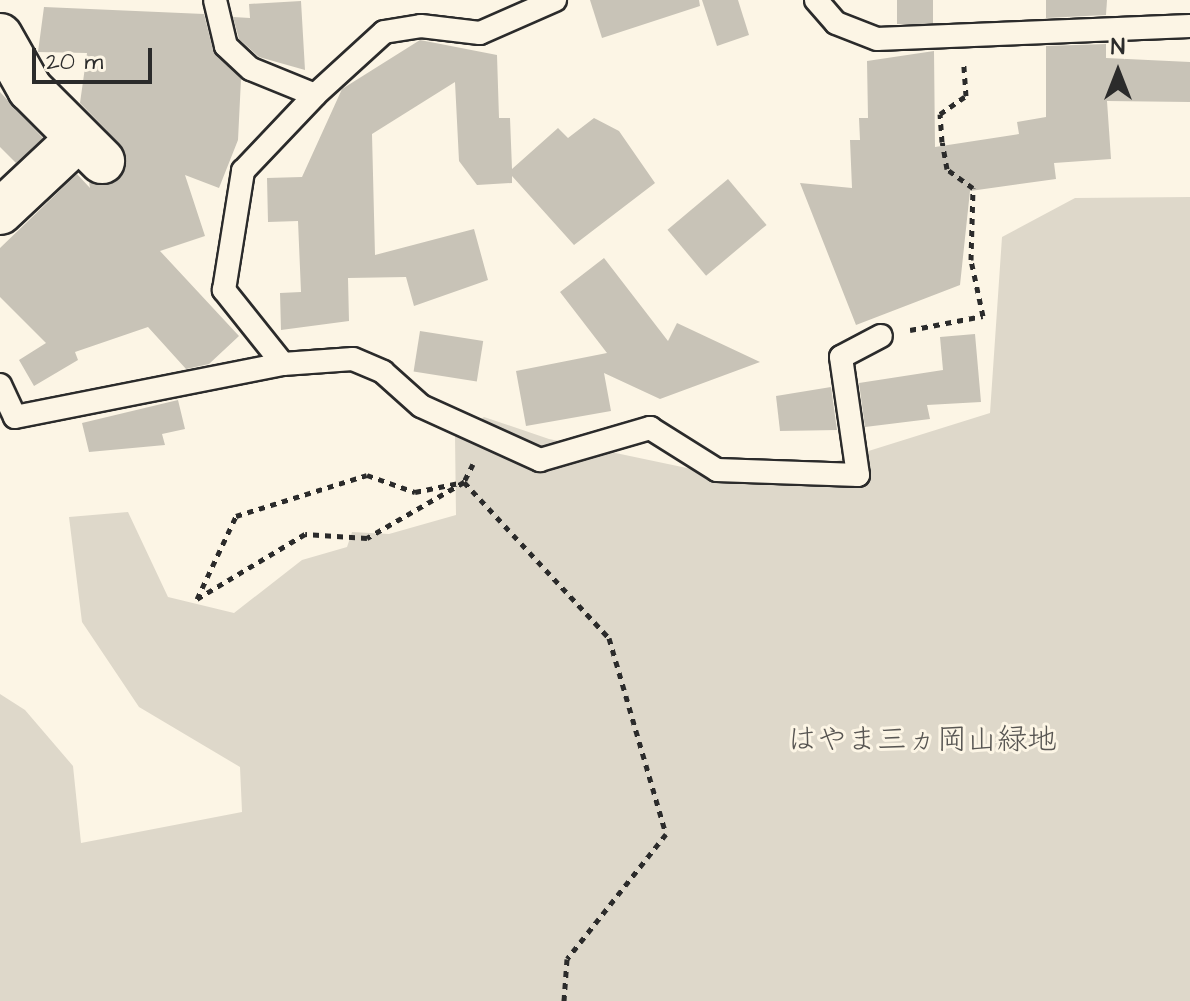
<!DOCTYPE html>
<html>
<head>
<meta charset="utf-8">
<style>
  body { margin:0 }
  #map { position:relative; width:1190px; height:1001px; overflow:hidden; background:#fcf5e5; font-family:"Architects Daughter","Klee One",sans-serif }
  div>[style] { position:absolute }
  .green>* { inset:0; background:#ded8ca }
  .building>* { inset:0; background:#c8c3b7; transform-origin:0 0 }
  .path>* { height:5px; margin-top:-2.5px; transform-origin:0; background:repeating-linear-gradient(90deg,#2b2b2b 0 6px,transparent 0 12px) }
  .roads { filter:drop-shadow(2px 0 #2b2b2b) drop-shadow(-2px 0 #2b2b2b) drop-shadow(0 2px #2b2b2b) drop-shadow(0 -2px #2b2b2b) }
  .service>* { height:22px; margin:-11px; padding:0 11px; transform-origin:11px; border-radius:11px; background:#fcf5e5 }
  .minor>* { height:44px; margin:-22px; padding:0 22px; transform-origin:22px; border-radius:22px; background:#fcf5e5 }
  span { translate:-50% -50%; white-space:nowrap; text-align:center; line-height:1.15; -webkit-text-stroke:6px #fcf5e5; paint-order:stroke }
  .park-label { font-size:30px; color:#585653 }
  .north { position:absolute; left:1078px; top:32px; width:80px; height:80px; -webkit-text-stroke:6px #fcf5e5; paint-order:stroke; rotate:0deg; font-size:22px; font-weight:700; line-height:32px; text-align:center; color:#2b2b2b }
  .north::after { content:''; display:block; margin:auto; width:28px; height:36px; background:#2b2b2b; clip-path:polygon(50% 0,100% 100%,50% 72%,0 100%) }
  .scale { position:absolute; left:32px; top:48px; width:120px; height:36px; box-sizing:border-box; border:4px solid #2b2b2b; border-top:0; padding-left:10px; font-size:24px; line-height:28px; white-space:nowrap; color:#2b2b2b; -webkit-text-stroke:6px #fcf5e5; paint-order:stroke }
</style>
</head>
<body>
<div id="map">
  <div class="green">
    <i style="clip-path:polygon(1190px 197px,1190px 1001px,0 1001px,0 694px,25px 710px,73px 766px,81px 843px,242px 812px,240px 767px,139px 707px,82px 622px,69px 517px,128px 512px,168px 597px,234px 613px,302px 560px,347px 547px,352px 532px,389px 534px,456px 515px,455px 436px,484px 417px,549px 439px,763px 484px,990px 413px,1002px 237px,1075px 198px)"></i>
  </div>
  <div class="building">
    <i style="clip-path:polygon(590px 0,699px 0,700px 6px,602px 38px)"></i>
    <i style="clip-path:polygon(702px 0,738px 0,749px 35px,717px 46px)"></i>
    <i style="left:897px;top:0;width:36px;height:24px"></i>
    <i style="clip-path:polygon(1046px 0,1107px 0,1106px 15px,1046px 18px)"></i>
    <i style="clip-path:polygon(301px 1px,305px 70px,259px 57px,239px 39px,233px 17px,250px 18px,249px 4px)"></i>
    <i style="clip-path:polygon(44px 7px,204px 14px,213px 50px,241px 79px,238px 140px,219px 188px,185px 175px,205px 236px,160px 251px,239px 336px,209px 364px,186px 369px,148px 327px,75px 352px,78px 360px,34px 386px,19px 360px,46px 343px,0 297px,0 248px,77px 174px,90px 188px,89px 182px,119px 179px,126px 167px,120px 144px,80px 103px,87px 53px,38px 52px)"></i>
    <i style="clip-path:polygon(420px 40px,497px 55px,499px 118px,510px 118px,512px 169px,558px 128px,568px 138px,594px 118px,619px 131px,655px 183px,574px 245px,512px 176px,512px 183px,477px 185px,459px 161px,455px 82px,372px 134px,375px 255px,474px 229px,488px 280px,414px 306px,406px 277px,348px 278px,349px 321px,281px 330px,280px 293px,301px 292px,298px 221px,268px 222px,267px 178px,302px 177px,342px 89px)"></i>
    <i style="clip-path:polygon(1106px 44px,1106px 58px,1190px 62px,1190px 102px,1107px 101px,1111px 159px,1054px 163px,1056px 179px,970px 191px,960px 285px,856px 325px,800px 183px,852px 188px,850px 140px,860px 140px,859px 118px,868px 118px,867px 61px,934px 51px,935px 147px,1019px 134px,1017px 122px,1046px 117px,1046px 46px)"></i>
    <i style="clip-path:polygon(0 92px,43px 138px,16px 163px,0 147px)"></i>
    <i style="left:728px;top:179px;width:60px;height:79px;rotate:50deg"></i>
    <i style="clip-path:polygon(604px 258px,668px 341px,677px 323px,760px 362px,660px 399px,604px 373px,611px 411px,526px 426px,516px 371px,607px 353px,560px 292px)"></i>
    <i style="left:420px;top:331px;width:64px;height:41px;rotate:9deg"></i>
    <i style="clip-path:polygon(975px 334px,981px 402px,927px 405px,930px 419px,865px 427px,859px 383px,943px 370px,940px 337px)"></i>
    <i style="clip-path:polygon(831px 387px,837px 430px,780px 431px,776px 396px)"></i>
    <i style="clip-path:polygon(178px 400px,185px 429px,162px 434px,165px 445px,89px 452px,82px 423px)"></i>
  </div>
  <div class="path">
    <i style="left:910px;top:330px;width:74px;rotate:-10.9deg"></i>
    <i style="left:983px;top:316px;width:57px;rotate:-102.1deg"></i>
    <i style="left:971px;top:260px;width:72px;rotate:-88.4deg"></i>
    <i style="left:973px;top:188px;width:32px;rotate:-144deg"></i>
    <i style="left:947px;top:169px;width:27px;rotate:-100deg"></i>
    <i style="left:942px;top:142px;width:28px;rotate:-94deg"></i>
    <i style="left:940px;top:114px;width:32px;rotate:-35deg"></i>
    <i style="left:966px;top:96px;width:31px;rotate:-94deg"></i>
    <i style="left:473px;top:464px;width:20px;rotate:117deg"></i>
    <i style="left:464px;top:482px;width:213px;rotate:47.1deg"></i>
    <i style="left:609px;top:638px;width:204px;rotate:73.8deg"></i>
    <i style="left:666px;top:834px;width:159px;rotate:128.4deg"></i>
    <i style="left:567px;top:959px;width:42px;rotate:94.1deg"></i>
    <i style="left:367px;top:475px;width:51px;rotate:19.5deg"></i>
    <i style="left:415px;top:492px;width:50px;rotate:-11.5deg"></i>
    <i style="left:464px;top:482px;width:112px;rotate:150deg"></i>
    <i style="left:367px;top:538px;width:62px;rotate:-176.3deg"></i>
    <i style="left:305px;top:534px;width:126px;rotate:149deg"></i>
    <i style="left:197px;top:599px;width:92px;rotate:-64.8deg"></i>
    <i style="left:236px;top:516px;width:137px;rotate:-17.4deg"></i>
  </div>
  <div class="roads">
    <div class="service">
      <i style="left:215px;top:0;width:47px;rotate:76.6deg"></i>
      <i style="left:226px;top:46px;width:34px;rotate:43deg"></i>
      <i style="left:251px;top:69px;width:69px;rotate:22.1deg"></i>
      <i style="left:315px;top:95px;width:93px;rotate:-42.4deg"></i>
      <i style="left:384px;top:32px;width:37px;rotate:-9deg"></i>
      <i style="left:421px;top:26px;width:59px;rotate:6.8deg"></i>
      <i style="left:480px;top:33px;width:82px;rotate:-23.7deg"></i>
      <i style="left:816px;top:0;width:30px;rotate:49deg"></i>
      <i style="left:836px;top:23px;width:44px;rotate:21.3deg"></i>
      <i style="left:877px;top:39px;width:313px;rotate:-2.4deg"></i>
      <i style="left:283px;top:364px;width:95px;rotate:-128.6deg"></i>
      <i style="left:224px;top:290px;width:121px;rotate:-80.9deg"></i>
      <i style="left:243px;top:171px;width:105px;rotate:-46.5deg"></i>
      <i style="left:0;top:385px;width:35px;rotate:65deg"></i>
      <i style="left:15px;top:417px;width:273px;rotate:-11.2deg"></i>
      <i style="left:283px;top:364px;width:70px;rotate:-4.1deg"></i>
      <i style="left:353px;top:359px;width:33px;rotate:23deg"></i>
      <i style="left:383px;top:372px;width:51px;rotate:41.8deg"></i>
      <i style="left:421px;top:406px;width:131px;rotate:24.4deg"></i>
      <i style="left:540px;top:460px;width:115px;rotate:-16.2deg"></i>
      <i style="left:650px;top:428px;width:79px;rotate:32.1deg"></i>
      <i style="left:717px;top:470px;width:141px;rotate:2deg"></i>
      <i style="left:858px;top:475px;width:119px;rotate:-98.2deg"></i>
      <i style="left:841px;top:357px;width:45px;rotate:-27.7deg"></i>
    </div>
    <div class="minor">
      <i style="left:0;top:36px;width:61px;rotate:60.5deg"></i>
      <i style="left:30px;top:89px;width:102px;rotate:45deg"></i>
      <i style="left:0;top:212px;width:107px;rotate:-43.1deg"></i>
    </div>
  </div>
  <div class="park-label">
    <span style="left:922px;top:740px">はやま三ヵ岡山緑地</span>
  </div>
  <div class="north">N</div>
  <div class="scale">20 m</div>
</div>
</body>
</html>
